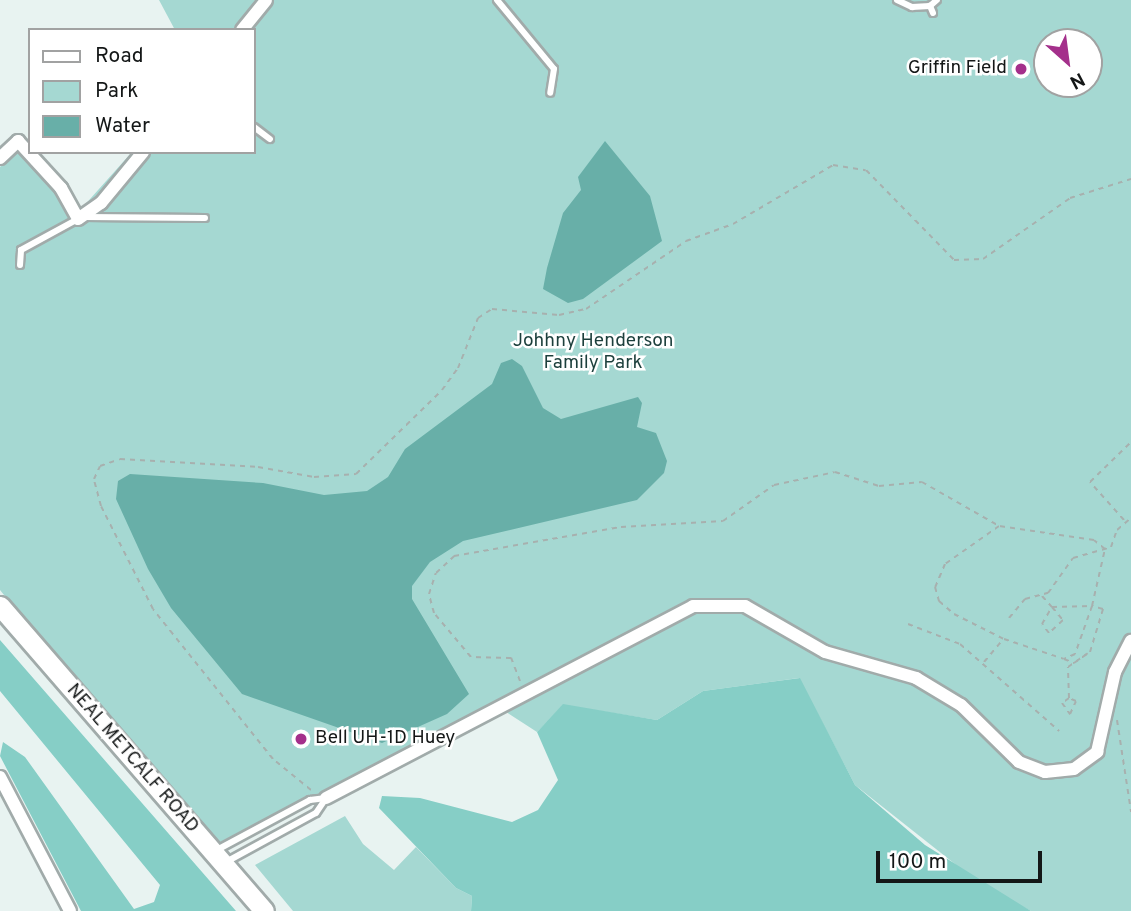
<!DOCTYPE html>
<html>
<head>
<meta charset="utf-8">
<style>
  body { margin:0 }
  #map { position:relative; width:1131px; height:911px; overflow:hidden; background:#e8f3f1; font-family:Overpass,sans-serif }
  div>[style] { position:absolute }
  .green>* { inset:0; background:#a5d8d2 }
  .forest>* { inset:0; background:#86cec6 }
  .water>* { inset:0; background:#68afa8 }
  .path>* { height:2px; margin-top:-1px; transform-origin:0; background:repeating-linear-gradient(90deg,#a7b0ae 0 5px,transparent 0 10px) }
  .roads { filter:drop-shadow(2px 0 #a1abaa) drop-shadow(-2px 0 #a1abaa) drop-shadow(0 2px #a1abaa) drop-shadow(0 -2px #a1abaa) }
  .service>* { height:6px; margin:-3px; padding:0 3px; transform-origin:3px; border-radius:3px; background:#fff }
  .minor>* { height:12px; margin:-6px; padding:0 6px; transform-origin:6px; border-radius:6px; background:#fff }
  .primary>* { height:19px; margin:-9.5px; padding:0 9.5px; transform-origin:9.5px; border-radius:9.5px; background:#fff }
  .dots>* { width:19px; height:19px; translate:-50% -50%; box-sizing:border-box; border:4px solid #fff; border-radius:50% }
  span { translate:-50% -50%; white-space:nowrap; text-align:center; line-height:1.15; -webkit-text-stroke:5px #fff; paint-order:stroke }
  .poi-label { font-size:19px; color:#141717 }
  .right { translate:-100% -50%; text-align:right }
  .left { translate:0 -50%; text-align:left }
  .park-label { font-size:19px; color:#1c3f3c }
  .street-label { font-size:19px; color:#141717 }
  .legend { position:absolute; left:28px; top:28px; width:228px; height:126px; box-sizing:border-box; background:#fff; border:2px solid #a1a2a2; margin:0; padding:9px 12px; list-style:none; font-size:21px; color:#141717 }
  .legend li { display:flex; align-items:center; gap:14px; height:35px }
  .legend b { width:35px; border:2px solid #a1a2a2 }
  .north { position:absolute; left:1033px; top:28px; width:70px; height:70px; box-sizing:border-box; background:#fff; border:2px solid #a1a2a2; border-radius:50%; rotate:152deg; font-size:19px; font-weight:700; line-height:28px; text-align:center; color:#141717 }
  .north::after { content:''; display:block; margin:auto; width:24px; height:32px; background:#a4308b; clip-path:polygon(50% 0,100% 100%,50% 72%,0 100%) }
  .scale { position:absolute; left:876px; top:851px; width:166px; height:32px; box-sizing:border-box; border:4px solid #141717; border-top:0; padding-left:9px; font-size:21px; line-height:24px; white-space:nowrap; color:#141717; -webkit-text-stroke:5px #fff; paint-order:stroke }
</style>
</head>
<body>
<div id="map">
  <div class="green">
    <i style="clip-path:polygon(evenodd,159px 0,1131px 0,1131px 911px,1031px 911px,979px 883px,855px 785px,799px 678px,703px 691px,657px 720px,563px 705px,537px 732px,500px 708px,326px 798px,208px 847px,0 590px,0 167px,17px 151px,82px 208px,132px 152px,254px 152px,254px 30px,175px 30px,159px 0,1047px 42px,1089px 42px,1089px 84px,1047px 84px,1047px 42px)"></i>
    <i style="clip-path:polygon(345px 816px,363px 844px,394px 870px,416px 847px,456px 888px,472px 896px,471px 911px,293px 911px,255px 865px)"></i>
  </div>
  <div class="forest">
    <i style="clip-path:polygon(0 640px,236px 911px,81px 911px,0 756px,3px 742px,25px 757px,134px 909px,154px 902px,160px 885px,0 691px)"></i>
    <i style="clip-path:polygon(800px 678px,855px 785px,925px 845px,1031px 911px,471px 911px,472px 896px,456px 888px,379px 808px,382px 796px,420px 798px,512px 822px,538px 810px,558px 780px,537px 732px,563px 704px,657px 720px,703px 691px)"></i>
  </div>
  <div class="water">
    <i style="clip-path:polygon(605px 141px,650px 196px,662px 241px,583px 299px,568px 303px,543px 289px,547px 268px,563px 213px,581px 190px,578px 177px)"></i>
    <i style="clip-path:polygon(512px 359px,522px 366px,543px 408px,561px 419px,638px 397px,642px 403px,637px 427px,656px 433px,667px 461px,664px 473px,637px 500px,463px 541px,430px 562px,412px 586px,412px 599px,469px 694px,447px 714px,382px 743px,242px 694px,171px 608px,148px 569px,116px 499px,118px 481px,130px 474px,263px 483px,324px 495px,367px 491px,388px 477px,405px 449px,492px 384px,501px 363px)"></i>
  </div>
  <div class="path">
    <i style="left:1124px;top:520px;width:51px;rotate:-131.8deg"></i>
    <i style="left:1090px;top:482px;width:57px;rotate:-44.3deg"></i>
    <i style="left:1042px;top:596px;width:15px;rotate:48deg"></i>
    <i style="left:1052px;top:607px;width:17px;rotate:50deg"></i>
    <i style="left:1063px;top:620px;width:19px;rotate:137deg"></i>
    <i style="left:1049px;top:633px;width:11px;rotate:-128deg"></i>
    <i style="left:1042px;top:624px;width:20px;rotate:-60deg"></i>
    <i style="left:1052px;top:607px;width:40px;rotate:-1.4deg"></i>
    <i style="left:1092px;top:606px;width:58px;rotate:-77.2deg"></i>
    <i style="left:1105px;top:549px;width:14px;rotate:-141deg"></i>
    <i style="left:1094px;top:540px;width:96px;rotate:-171.6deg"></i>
    <i style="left:999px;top:526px;width:66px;rotate:144.9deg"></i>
    <i style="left:945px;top:564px;width:25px;rotate:113deg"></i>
    <i style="left:935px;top:587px;width:15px;rotate:74deg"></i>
    <i style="left:939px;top:601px;width:20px;rotate:41deg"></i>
    <i style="left:954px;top:614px;width:56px;rotate:26.6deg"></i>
    <i style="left:1004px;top:639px;width:63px;rotate:18.4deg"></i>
    <i style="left:1064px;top:659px;width:11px;rotate:22deg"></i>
    <i style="left:1074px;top:663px;width:19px;rotate:-35deg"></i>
    <i style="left:1090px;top:652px;width:45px;rotate:-73.2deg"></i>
    <i style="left:1103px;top:609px;width:11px;rotate:-165deg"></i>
    <i style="left:1092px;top:606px;width:51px;rotate:109.5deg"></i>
    <i style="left:1075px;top:654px;width:12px;rotate:156deg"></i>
    <i style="left:1009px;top:618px;width:25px;rotate:-50deg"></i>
    <i style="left:1025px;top:599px;width:24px;rotate:-15deg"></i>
    <i style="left:1048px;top:593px;width:43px;rotate:-54.5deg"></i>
    <i style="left:1073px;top:558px;width:40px;rotate:-16deg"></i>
    <i style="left:1111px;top:547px;width:18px;rotate:-71deg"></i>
    <i style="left:1117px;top:530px;width:18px;rotate:-41deg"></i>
    <i style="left:908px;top:624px;width:56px;rotate:21deg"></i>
    <i style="left:960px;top:644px;width:132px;rotate:41.3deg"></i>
    <i style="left:984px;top:662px;width:30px;rotate:-50deg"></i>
    <i style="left:520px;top:681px;width:25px;rotate:-111deg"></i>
    <i style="left:511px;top:658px;width:40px;rotate:-178.6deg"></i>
    <i style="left:471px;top:657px;width:57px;rotate:-130.1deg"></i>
    <i style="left:434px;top:613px;width:20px;rotate:-105deg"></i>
    <i style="left:429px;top:594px;width:22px;rotate:-72deg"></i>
    <i style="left:436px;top:573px;width:25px;rotate:-43deg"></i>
    <i style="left:454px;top:556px;width:169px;rotate:-9.9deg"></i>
    <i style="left:621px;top:527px;width:102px;rotate:-3.4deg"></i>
    <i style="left:723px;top:521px;width:62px;rotate:-35.2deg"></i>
    <i style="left:774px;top:485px;width:62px;rotate:-12deg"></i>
    <i style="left:835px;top:472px;width:46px;rotate:17.7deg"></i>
    <i style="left:879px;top:486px;width:43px;rotate:-5.3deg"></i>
    <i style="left:922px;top:482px;width:89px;rotate:29.7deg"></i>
    <i style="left:1069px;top:698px;width:9px;rotate:144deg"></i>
    <i style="left:1062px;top:703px;width:14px;rotate:54deg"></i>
    <i style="left:1070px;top:714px;width:14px;rotate:-65deg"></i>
    <i style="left:1076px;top:701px;width:8px;rotate:-157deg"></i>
    <i style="left:1069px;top:698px;width:31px;rotate:-92deg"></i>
    <i style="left:1068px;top:667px;width:24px;rotate:-35deg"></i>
    <i style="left:1117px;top:720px;width:93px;rotate:81.3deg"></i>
    <i style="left:311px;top:790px;width:49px;rotate:-140.8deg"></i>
    <i style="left:273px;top:759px;width:192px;rotate:-128.7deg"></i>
    <i style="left:153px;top:609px;width:115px;rotate:-116.8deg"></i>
    <i style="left:101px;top:506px;width:28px;rotate:-105deg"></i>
    <i style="left:94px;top:479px;width:14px;rotate:-65deg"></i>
    <i style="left:100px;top:466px;width:21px;rotate:-19deg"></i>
    <i style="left:120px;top:459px;width:138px;rotate:3.3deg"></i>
    <i style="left:258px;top:467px;width:57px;rotate:10.1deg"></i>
    <i style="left:314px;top:477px;width:42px;rotate:-4.1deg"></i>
    <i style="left:356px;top:474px;width:120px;rotate:-44.3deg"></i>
    <i style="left:442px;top:390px;width:27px;rotate:-54deg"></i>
    <i style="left:458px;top:368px;width:54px;rotate:-68.2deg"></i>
    <i style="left:478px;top:318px;width:17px;rotate:-33deg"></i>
    <i style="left:492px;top:309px;width:67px;rotate:5.1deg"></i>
    <i style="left:559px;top:315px;width:28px;rotate:-13deg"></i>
    <i style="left:586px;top:309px;width:121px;rotate:-34.2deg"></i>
    <i style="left:686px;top:241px;width:50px;rotate:-19.9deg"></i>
    <i style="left:733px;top:224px;width:116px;rotate:-30.5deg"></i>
    <i style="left:833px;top:165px;width:33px;rotate:9deg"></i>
    <i style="left:866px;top:170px;width:126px;rotate:45.6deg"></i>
    <i style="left:954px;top:260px;width:29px;rotate:-2deg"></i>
    <i style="left:983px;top:259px;width:106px;rotate:-35deg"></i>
    <i style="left:1070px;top:198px;width:64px;rotate:-17.3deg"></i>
  </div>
  <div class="roads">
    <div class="service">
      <i style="left:497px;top:0;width:89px;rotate:50.4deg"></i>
      <i style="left:554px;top:69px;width:24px;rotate:99deg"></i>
      <i style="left:897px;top:0;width:17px;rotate:25deg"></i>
      <i style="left:912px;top:7px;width:18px;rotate:-3deg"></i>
      <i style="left:933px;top:13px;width:8px;rotate:-113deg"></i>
      <i style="left:930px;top:6px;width:9px;rotate:-41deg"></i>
      <i style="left:254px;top:127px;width:20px;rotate:37deg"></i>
      <i style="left:85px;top:217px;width:120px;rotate:0.5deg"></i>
      <i style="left:20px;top:265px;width:15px;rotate:-86deg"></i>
      <i style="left:21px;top:250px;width:65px;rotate:-28.5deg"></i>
      <i style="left:215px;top:851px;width:108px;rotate:-28.2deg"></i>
      <i style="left:310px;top:800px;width:16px;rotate:-7deg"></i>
      <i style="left:226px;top:862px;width:102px;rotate:-28.6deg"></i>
      <i style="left:316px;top:813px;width:18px;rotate:-56deg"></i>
    </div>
    <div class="minor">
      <i style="left:242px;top:30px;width:38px;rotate:-51deg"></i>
      <i style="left:0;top:158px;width:25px;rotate:-43deg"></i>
      <i style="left:18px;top:141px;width:64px;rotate:47.5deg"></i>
      <i style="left:61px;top:188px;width:35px;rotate:61deg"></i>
      <i style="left:78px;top:219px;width:28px;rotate:-35deg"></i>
      <i style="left:101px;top:203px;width:66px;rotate:-50.5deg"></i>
      <i style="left:0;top:777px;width:151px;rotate:62.4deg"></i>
      <i style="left:326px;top:798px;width:414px;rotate:-27.6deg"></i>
      <i style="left:693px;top:606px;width:52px"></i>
      <i style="left:745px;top:606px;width:92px;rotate:29.9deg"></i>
      <i style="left:825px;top:652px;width:95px;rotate:15.9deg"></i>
      <i style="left:916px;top:678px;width:52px;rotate:31deg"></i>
      <i style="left:961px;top:705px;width:81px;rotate:44.5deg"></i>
      <i style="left:1019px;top:762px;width:28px;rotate:21deg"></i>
      <i style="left:1045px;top:772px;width:29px;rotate:-6deg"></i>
      <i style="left:1074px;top:769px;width:29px;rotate:-36deg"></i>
      <i style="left:1097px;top:752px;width:82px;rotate:-77.3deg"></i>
      <i style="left:1115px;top:672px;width:35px;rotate:-63deg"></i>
    </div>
    <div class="primary">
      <i style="left:0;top:606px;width:403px;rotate:49.1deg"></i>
    </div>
  </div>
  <div class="dots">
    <i style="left:1021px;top:69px;background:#a4308b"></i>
    <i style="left:301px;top:739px;background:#a4308b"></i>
  </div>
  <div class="poi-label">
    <span class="right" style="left:1007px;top:69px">Griffin Field</span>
    <span class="left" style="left:315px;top:739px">Bell UH-1D Huey</span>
  </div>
  <div class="park-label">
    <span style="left:593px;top:353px">Johhny Henderson<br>Family Park</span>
  </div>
  <div class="street-label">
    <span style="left:132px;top:759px;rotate:49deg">NEAL METCALF ROAD</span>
  </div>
  <ul class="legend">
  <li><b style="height:9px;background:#fff"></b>Road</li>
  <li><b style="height:19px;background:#a5d8d2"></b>Park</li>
  <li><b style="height:19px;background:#68afa8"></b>Water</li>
  </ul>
  <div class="north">N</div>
  <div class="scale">100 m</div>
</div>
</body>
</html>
